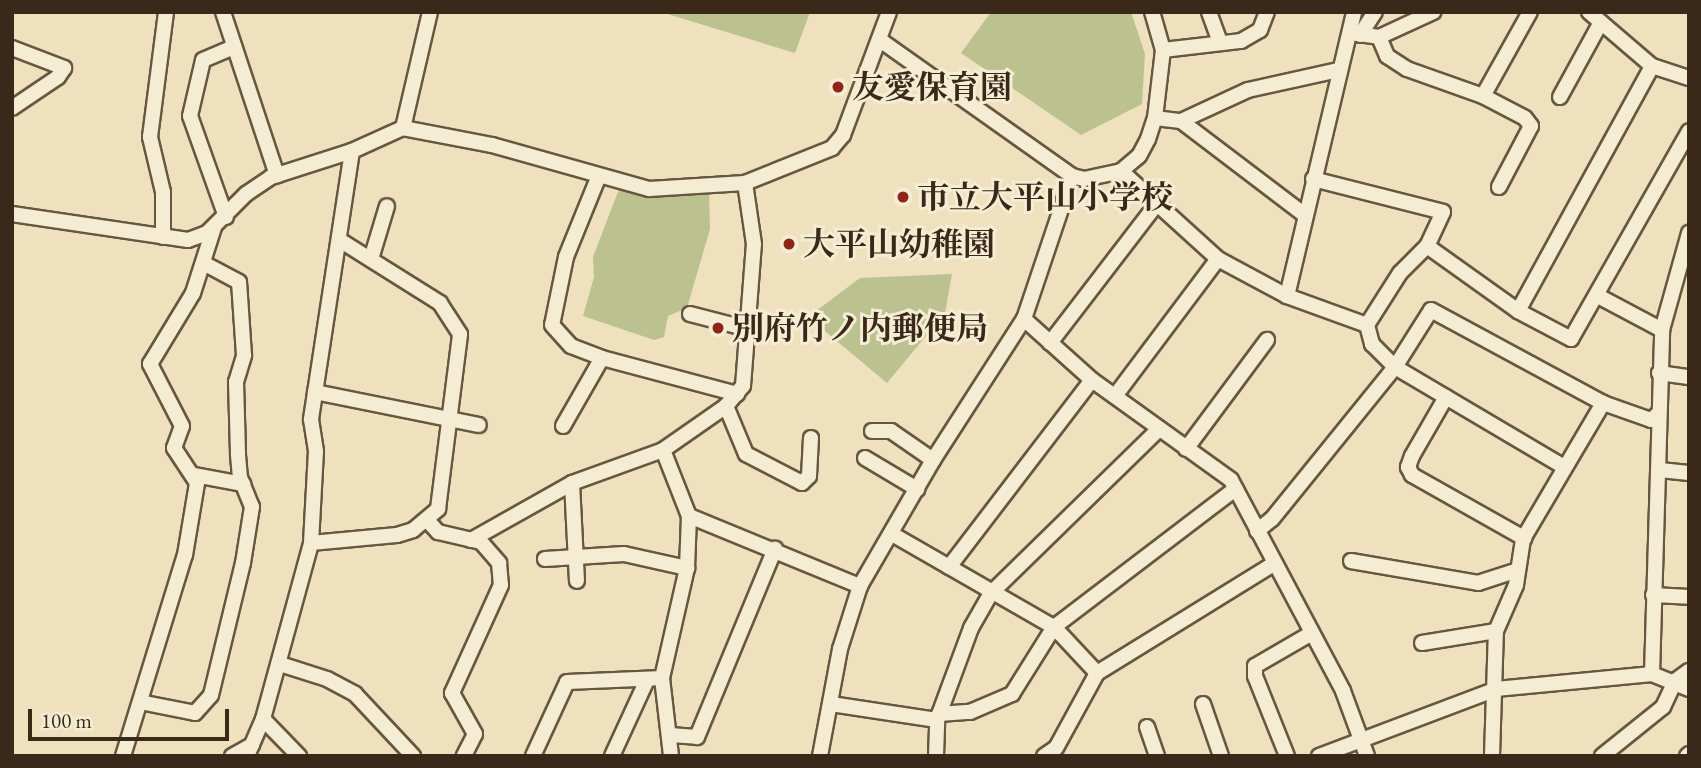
<!DOCTYPE html>
<html>
<head>
<meta charset="utf-8">
<style>
  body { margin:0 }
  #map { position:relative; width:1701px; height:768px; overflow:hidden; background:#efe1bd; font-family:"EB Garamond","Noto Serif JP",serif }
  div>[style] { position:absolute }
  .green>* { inset:0; background:#bbc290 }
  .roads { filter:drop-shadow(2px 0 #675741) drop-shadow(-2px 0 #675741) drop-shadow(0 2px #675741) drop-shadow(0 -2px #675741) }
  .minor>* { height:14px; margin:-7px; padding:0 7px; transform-origin:7px; border-radius:7px; background:#f5ecd4 }
  .dots>* { width:19px; height:19px; translate:-50% -50%; box-sizing:border-box; border:4px solid #f5ecd4; border-radius:50% }
  span { translate:-50% -50%; white-space:nowrap; text-align:center; line-height:1.15; -webkit-text-stroke:6px #f5ecd4; paint-order:stroke }
  .poi-label { font-size:32px; color:#3a2918; font-weight:700 }
  .left { translate:0 -50%; text-align:left }
  .frame { position:absolute; inset:0; border:14px solid #3a2918; pointer-events:none }
  .scale { position:absolute; left:28px; top:709px; width:201px; height:32px; box-sizing:border-box; border:4px solid #3a2918; border-top:0; padding-left:9px; font-size:21px; line-height:24px; white-space:nowrap; color:#3a2918; -webkit-text-stroke:5px #f5ecd4; paint-order:stroke }
</style>
</head>
<body>
<div id="map">
  <div class="green">
    <i style="clip-path:polygon(661px 12px,810px 12px,795px 53px)"></i>
    <i style="clip-path:polygon(991px 12px,1131px 12px,1145px 54px,1142px 104px,1081px 135px,961px 53px)"></i>
    <i style="clip-path:polygon(630px 187px,709px 191px,710px 229px,687px 308px,668px 316px,664px 337px,654px 340px,583px 316px,594px 277px,593px 257px,619px 189px)"></i>
    <i style="clip-path:polygon(952px 274px,945px 313px,887px 383px,808px 317px,860px 278px)"></i>
  </div>
  <div class="roads">
    <div class="minor">
      <i style="left:223px;top:12px;width:172px;rotate:71.7deg"></i>
      <i style="left:1209px;top:12px;width:33px;rotate:70deg"></i>
      <i style="left:1589px;top:12px;width:83px;rotate:40.6deg"></i>
      <i style="left:1652px;top:66px;width:39px;rotate:18deg"></i>
      <i style="left:1351px;top:33px;width:28px;rotate:8deg"></i>
      <i style="left:1379px;top:37px;width:60px;rotate:-24.8deg"></i>
      <i style="left:1360px;top:35px;width:27px;rotate:-57deg"></i>
      <i style="left:1379px;top:37px;width:21px;rotate:67deg"></i>
      <i style="left:1387px;top:56px;width:24px;rotate:33deg"></i>
      <i style="left:1407px;top:69px;width:81px;rotate:19.6deg"></i>
      <i style="left:1483px;top:96px;width:47px;rotate:27.6deg"></i>
      <i style="left:1525px;top:118px;width:10px;rotate:53deg"></i>
      <i style="left:1531px;top:126px;width:69px;rotate:117.7deg"></i>
      <i style="left:880px;top:40px;width:235px;rotate:35.3deg"></i>
      <i style="left:1072px;top:176px;width:12px;rotate:14deg"></i>
      <i style="left:1084px;top:179px;width:38px;rotate:-12deg"></i>
      <i style="left:1121px;top:171px;width:23px;rotate:-40deg"></i>
      <i style="left:1139px;top:156px;width:19px;rotate:-62deg"></i>
      <i style="left:1148px;top:139px;width:22px;rotate:-72deg"></i>
      <i style="left:1155px;top:118px;width:68px;rotate:-83.3deg"></i>
      <i style="left:1163px;top:50px;width:40px;rotate:-106deg"></i>
      <i style="left:12px;top:48px;width:56px;rotate:21deg"></i>
      <i style="left:64px;top:68px;width:11px;rotate:124deg"></i>
      <i style="left:58px;top:77px;width:55px;rotate:146deg"></i>
      <i style="left:1163px;top:50px;width:79px;rotate:-6.6deg"></i>
      <i style="left:1241px;top:41px;width:22px;rotate:-30deg"></i>
      <i style="left:1260px;top:30px;width:19px;rotate:-69deg"></i>
      <i style="left:1483px;top:96px;width:96px;rotate:-60.8deg"></i>
      <i style="left:1560px;top:97px;width:85px;rotate:-61.3deg"></i>
      <i style="left:1155px;top:118px;width:26px;rotate:7deg"></i>
      <i style="left:1181px;top:121px;width:74px;rotate:-24.8deg"></i>
      <i style="left:1248px;top:90px;width:92px;rotate:-12.5deg"></i>
      <i style="left:1181px;top:121px;width:156px;rotate:37.2deg"></i>
      <i style="left:403px;top:128px;width:119px;rotate:-76.9deg"></i>
      <i style="left:1121px;top:171px;width:131px;rotate:42.2deg"></i>
      <i style="left:1218px;top:259px;width:78px;rotate:28.2deg"></i>
      <i style="left:1287px;top:296px;width:85px;rotate:19.9deg"></i>
      <i style="left:598px;top:178px;width:85px;rotate:112.1deg"></i>
      <i style="left:566px;top:257px;width:69px;rotate:101.6deg"></i>
      <i style="left:552px;top:325px;width:28px;rotate:48deg"></i>
      <i style="left:571px;top:346px;width:33px;rotate:21deg"></i>
      <i style="left:602px;top:358px;width:140px;rotate:14.9deg"></i>
      <i style="left:1313px;top:179px;width:134px;rotate:14.2deg"></i>
      <i style="left:1443px;top:212px;width:38px;rotate:115deg"></i>
      <i style="left:1427px;top:246px;width:38px;rotate:135deg"></i>
      <i style="left:1400px;top:273px;width:62px;rotate:122.4deg"></i>
      <i style="left:1367px;top:325px;width:20px;rotate:75deg"></i>
      <i style="left:1372px;top:344px;width:33px;rotate:45deg"></i>
      <i style="left:1395px;top:367px;width:196px;rotate:30.6deg"></i>
      <i style="left:12px;top:214px;width:178px;rotate:8.4deg"></i>
      <i style="left:188px;top:240px;width:20px;rotate:-20deg"></i>
      <i style="left:207px;top:233px;width:55px;rotate:-45deg"></i>
      <i style="left:246px;top:194px;width:30px;rotate:-34deg"></i>
      <i style="left:271px;top:177px;width:85px;rotate:-17.8deg"></i>
      <i style="left:352px;top:151px;width:56px;rotate:-24.3deg"></i>
      <i style="left:403px;top:128px;width:91px;rotate:10.8deg"></i>
      <i style="left:492px;top:145px;width:163px;rotate:15.7deg"></i>
      <i style="left:649px;top:189px;width:96px;rotate:-3.6deg"></i>
      <i style="left:745px;top:183px;width:94px;rotate:-21.9deg"></i>
      <i style="left:832px;top:148px;width:17px;rotate:-50deg"></i>
      <i style="left:843px;top:135px;width:131px;rotate:-69.5deg"></i>
      <i style="left:226px;top:217px;width:107px;rotate:-109.6deg"></i>
      <i style="left:190px;top:116px;width:57px;rotate:-76.9deg"></i>
      <i style="left:203px;top:60px;width:34px;rotate:-23deg"></i>
      <i style="left:163px;top:237px;width:45px;rotate:-90deg"></i>
      <i style="left:163px;top:192px;width:57px;rotate:-103.3deg"></i>
      <i style="left:150px;top:137px;width:126px;rotate:-82.7deg"></i>
      <i style="left:1427px;top:246px;width:112px;rotate:35.5deg"></i>
      <i style="left:1518px;top:311px;width:60px;rotate:27.8deg"></i>
      <i style="left:1571px;top:339px;width:239px;rotate:-60.4deg"></i>
      <i style="left:371px;top:259px;width:55px;rotate:-73.2deg"></i>
      <i style="left:1287px;top:296px;width:292px;rotate:-76.7deg"></i>
      <i style="left:1598px;top:296px;width:72px;rotate:28deg"></i>
      <i style="left:1518px;top:311px;width:279px;rotate:-61.3deg"></i>
      <i style="left:690px;top:314px;width:60px;rotate:14.5deg"></i>
      <i style="left:1024px;top:319px;width:91px;rotate:41.9deg"></i>
      <i style="left:1092px;top:380px;width:171px;rotate:35.7deg"></i>
      <i style="left:1231px;top:480px;width:239px;rotate:62deg"></i>
      <i style="left:1343px;top:691px;width:69px;rotate:69.7deg"></i>
      <i style="left:1050px;top:343px;width:174px;rotate:-52.5deg"></i>
      <i style="left:1659px;top:373px;width:30px;rotate:8deg"></i>
      <i style="left:315px;top:392px;width:167px;rotate:11.4deg"></i>
      <i style="left:1115px;top:396px;width:171px;rotate:-53.1deg"></i>
      <i style="left:1446px;top:397px;width:68px;rotate:120deg"></i>
      <i style="left:1412px;top:456px;width:12px;rotate:110deg"></i>
      <i style="left:1408px;top:467px;width:9px;rotate:63deg"></i>
      <i style="left:1412px;top:475px;width:129px;rotate:29.4deg"></i>
      <i style="left:726px;top:406px;width:52px;rotate:67.4deg"></i>
      <i style="left:746px;top:454px;width:63px;rotate:27.4deg"></i>
      <i style="left:802px;top:483px;width:10px;rotate:-45deg"></i>
      <i style="left:809px;top:476px;width:38px;rotate:-87deg"></i>
      <i style="left:563px;top:426px;width:78px;rotate:-60.2deg"></i>
      <i style="left:872px;top:431px;width:19px"></i>
      <i style="left:891px;top:431px;width:51px;rotate:34.6deg"></i>
      <i style="left:1186px;top:449px;width:136px;rotate:-53.4deg"></i>
      <i style="left:663px;top:450px;width:71px;rotate:68.5deg"></i>
      <i style="left:689px;top:516px;width:52px;rotate:92.2deg"></i>
      <i style="left:687px;top:568px;width:113px;rotate:102.8deg"></i>
      <i style="left:662px;top:678px;width:79px;rotate:83.4deg"></i>
      <i style="left:865px;top:458px;width:61px;rotate:30.8deg"></i>
      <i style="left:1660px;top:470px;width:29px;rotate:6deg"></i>
      <i style="left:194px;top:475px;width:50px;rotate:10.4deg"></i>
      <i style="left:572px;top:483px;width:98px;rotate:87.1deg"></i>
      <i style="left:689px;top:516px;width:185px;rotate:22.3deg"></i>
      <i style="left:428px;top:521px;width:15px;rotate:48deg"></i>
      <i style="left:438px;top:532px;width:44px;rotate:13.1deg"></i>
      <i style="left:481px;top:542px;width:28px;rotate:49deg"></i>
      <i style="left:499px;top:563px;width:22px;rotate:85deg"></i>
      <i style="left:501px;top:585px;width:119px;rotate:114.4deg"></i>
      <i style="left:452px;top:693px;width:47px;rotate:60.7deg"></i>
      <i style="left:475px;top:734px;width:25px;rotate:117deg"></i>
      <i style="left:1257px;top:531px;width:19px;rotate:-39deg"></i>
      <i style="left:1272px;top:519px;width:196px;rotate:-51deg"></i>
      <i style="left:1395px;top:367px;width:67px;rotate:-57.7deg"></i>
      <i style="left:1431px;top:310px;width:196px;rotate:28.4deg"></i>
      <i style="left:1603px;top:403px;width:51px;rotate:19.5deg"></i>
      <i style="left:1651px;top:420px;width:11px;rotate:-41deg"></i>
      <i style="left:892px;top:534px;width:187px;rotate:29.9deg"></i>
      <i style="left:1054px;top:627px;width:63px;rotate:46.9deg"></i>
      <i style="left:471px;top:540px;width:116px;rotate:-29.4deg"></i>
      <i style="left:572px;top:483px;width:97px;rotate:-19.9deg"></i>
      <i style="left:663px;top:450px;width:77px;rotate:-34.9deg"></i>
      <i style="left:726px;top:406px;width:26px;rotate:-50deg"></i>
      <i style="left:743px;top:386px;width:142px;rotate:-85.6deg"></i>
      <i style="left:754px;top:244px;width:62px;rotate:-98.4deg"></i>
      <i style="left:311px;top:543px;width:86px;rotate:-5.3deg"></i>
      <i style="left:397px;top:535px;width:17px;rotate:-17deg"></i>
      <i style="left:413px;top:530px;width:33px;rotate:-40deg"></i>
      <i style="left:438px;top:509px;width:176px;rotate:-82.8deg"></i>
      <i style="left:460px;top:334px;width:37px;rotate:-123deg"></i>
      <i style="left:440px;top:303px;width:117px;rotate:-147.9deg"></i>
      <i style="left:545px;top:559px;width:79px;rotate:-3.6deg"></i>
      <i style="left:624px;top:554px;width:65px;rotate:12.5deg"></i>
      <i style="left:1351px;top:561px;width:129px;rotate:9.8deg"></i>
      <i style="left:1478px;top:583px;width:40px;rotate:-18deg"></i>
      <i style="left:949px;top:567px;width:235px;rotate:-52.6deg"></i>
      <i style="left:1653px;top:595px;width:36px;rotate:3deg"></i>
      <i style="left:1422px;top:643px;width:75px;rotate:-9.2deg"></i>
      <i style="left:280px;top:664px;width:49px;rotate:17.7deg"></i>
      <i style="left:327px;top:679px;width:32px;rotate:28deg"></i>
      <i style="left:355px;top:694px;width:85px;rotate:46.9deg"></i>
      <i style="left:1652px;top:674px;width:344px;rotate:-88.3deg"></i>
      <i style="left:1662px;top:330px;width:101px;rotate:-74.4deg"></i>
      <i style="left:140px;top:702px;width:56px;rotate:11.3deg"></i>
      <i style="left:195px;top:713px;width:24px;rotate:-48deg"></i>
      <i style="left:211px;top:695px;width:136px;rotate:-76.4deg"></i>
      <i style="left:243px;top:563px;width:57px;rotate:-80.9deg"></i>
      <i style="left:252px;top:507px;width:31px;rotate:-112deg"></i>
      <i style="left:240px;top:478px;width:25px;rotate:-95deg"></i>
      <i style="left:238px;top:453px;width:71px;rotate:-91.6deg"></i>
      <i style="left:236px;top:382px;width:28px;rotate:-73deg"></i>
      <i style="left:244px;top:355px;width:73px;rotate:-93.9deg"></i>
      <i style="left:239px;top:282px;width:38px;rotate:-152deg"></i>
      <i style="left:831px;top:704px;width:107px;rotate:8.6deg"></i>
      <i style="left:1203px;top:704px;width:55px;rotate:70.9deg"></i>
      <i style="left:939px;top:714px;width:31px;rotate:-4deg"></i>
      <i style="left:970px;top:712px;width:46px;rotate:-23.2deg"></i>
      <i style="left:1012px;top:694px;width:79px;rotate:-57.9deg"></i>
      <i style="left:1054px;top:627px;width:228px;rotate:-37.3deg"></i>
      <i style="left:263px;top:719px;width:52px;rotate:45.8deg"></i>
      <i style="left:1147px;top:727px;width:31px;rotate:71deg"></i>
      <i style="left:670px;top:735px;width:27px;rotate:4deg"></i>
      <i style="left:697px;top:737px;width:204px;rotate:-67.5deg"></i>
      <i style="left:123px;top:756px;width:210px;rotate:-72.9deg"></i>
      <i style="left:185px;top:555px;width:73px;rotate:-80.5deg"></i>
      <i style="left:197px;top:483px;width:42px;rotate:-123.3deg"></i>
      <i style="left:174px;top:448px;width:23px;rotate:-70deg"></i>
      <i style="left:182px;top:426px;width:70px;rotate:-117.3deg"></i>
      <i style="left:150px;top:364px;width:83px;rotate:-58.8deg"></i>
      <i style="left:193px;top:293px;width:69px;rotate:-72.3deg"></i>
      <i style="left:232px;top:756px;width:23px;rotate:-29deg"></i>
      <i style="left:247px;top:756px;width:40px;rotate:-66.6deg"></i>
      <i style="left:263px;top:719px;width:182px;rotate:-74.7deg"></i>
      <i style="left:311px;top:543px;width:92px;rotate:-86.9deg"></i>
      <i style="left:316px;top:451px;width:32px;rotate:-99deg"></i>
      <i style="left:311px;top:419px;width:271px;rotate:-81.3deg"></i>
      <i style="left:533px;top:756px;width:81px;rotate:-65.3deg"></i>
      <i style="left:567px;top:682px;width:95px;rotate:-2.4deg"></i>
      <i style="left:612px;top:756px;width:84px;rotate:-65.3deg"></i>
      <i style="left:820px;top:756px;width:109px;rotate:-79.4deg"></i>
      <i style="left:840px;top:649px;width:66px;rotate:-72.4deg"></i>
      <i style="left:860px;top:586px;width:146px;rotate:-59.9deg"></i>
      <i style="left:933px;top:460px;width:168px;rotate:-57.2deg"></i>
      <i style="left:1024px;top:319px;width:151px;rotate:-71.4deg"></i>
      <i style="left:936px;top:756px;width:36px;rotate:-88deg"></i>
      <i style="left:937px;top:720px;width:98px;rotate:-69.7deg"></i>
      <i style="left:971px;top:628px;width:40px;rotate:-60.3deg"></i>
      <i style="left:991px;top:593px;width:233px;rotate:-44.3deg"></i>
      <i style="left:1044px;top:756px;width:14px;rotate:-34deg"></i>
      <i style="left:1056px;top:748px;width:85px;rotate:-61.3deg"></i>
      <i style="left:1097px;top:673px;width:209px;rotate:-31.7deg"></i>
      <i style="left:1287px;top:756px;width:86px;rotate:-111.8deg"></i>
      <i style="left:1255px;top:676px;width:10px;rotate:-90deg"></i>
      <i style="left:1255px;top:666px;width:66px;rotate:-30.1deg"></i>
      <i style="left:1319px;top:756px;width:189px;rotate:-20.7deg"></i>
      <i style="left:1496px;top:689px;width:157px;rotate:-5.5deg"></i>
      <i style="left:1652px;top:674px;width:40px;rotate:22deg"></i>
      <i style="left:1492px;top:756px;width:125px;rotate:-88.2deg"></i>
      <i style="left:1496px;top:631px;width:50px;rotate:-66.5deg"></i>
      <i style="left:1516px;top:585px;width:47px;rotate:-81.3deg"></i>
      <i style="left:1523px;top:539px;width:158px;rotate:-59.5deg"></i>
      <i style="left:1602px;top:756px;width:78px;rotate:-38.8deg"></i>
      <i style="left:1663px;top:707px;width:29px;rotate:-65deg"></i>
      <i style="left:1675px;top:681px;width:17px;rotate:-36deg"></i>
      <i style="left:1687px;top:756px;width:3px;rotate:-45deg"></i>
    </div>
  </div>
  <div class="dots">
    <i style="left:838px;top:87px;background:#8f2418"></i>
    <i style="left:903px;top:197px;background:#8f2418"></i>
    <i style="left:789px;top:244px;background:#8f2418"></i>
    <i style="left:718px;top:328px;background:#8f2418"></i>
  </div>
  <div class="poi-label">
    <span class="left" style="left:852px;top:87px">友愛保育園</span>
    <span class="left" style="left:917px;top:197px">市立大平山小学校</span>
    <span class="left" style="left:803px;top:244px">大平山幼稚園</span>
    <span class="left" style="left:732px;top:328px">別府竹ノ内郵便局</span>
  </div>
  <div class="frame"></div>
  <div class="scale">100 m</div>
</div>
</body>
</html>
